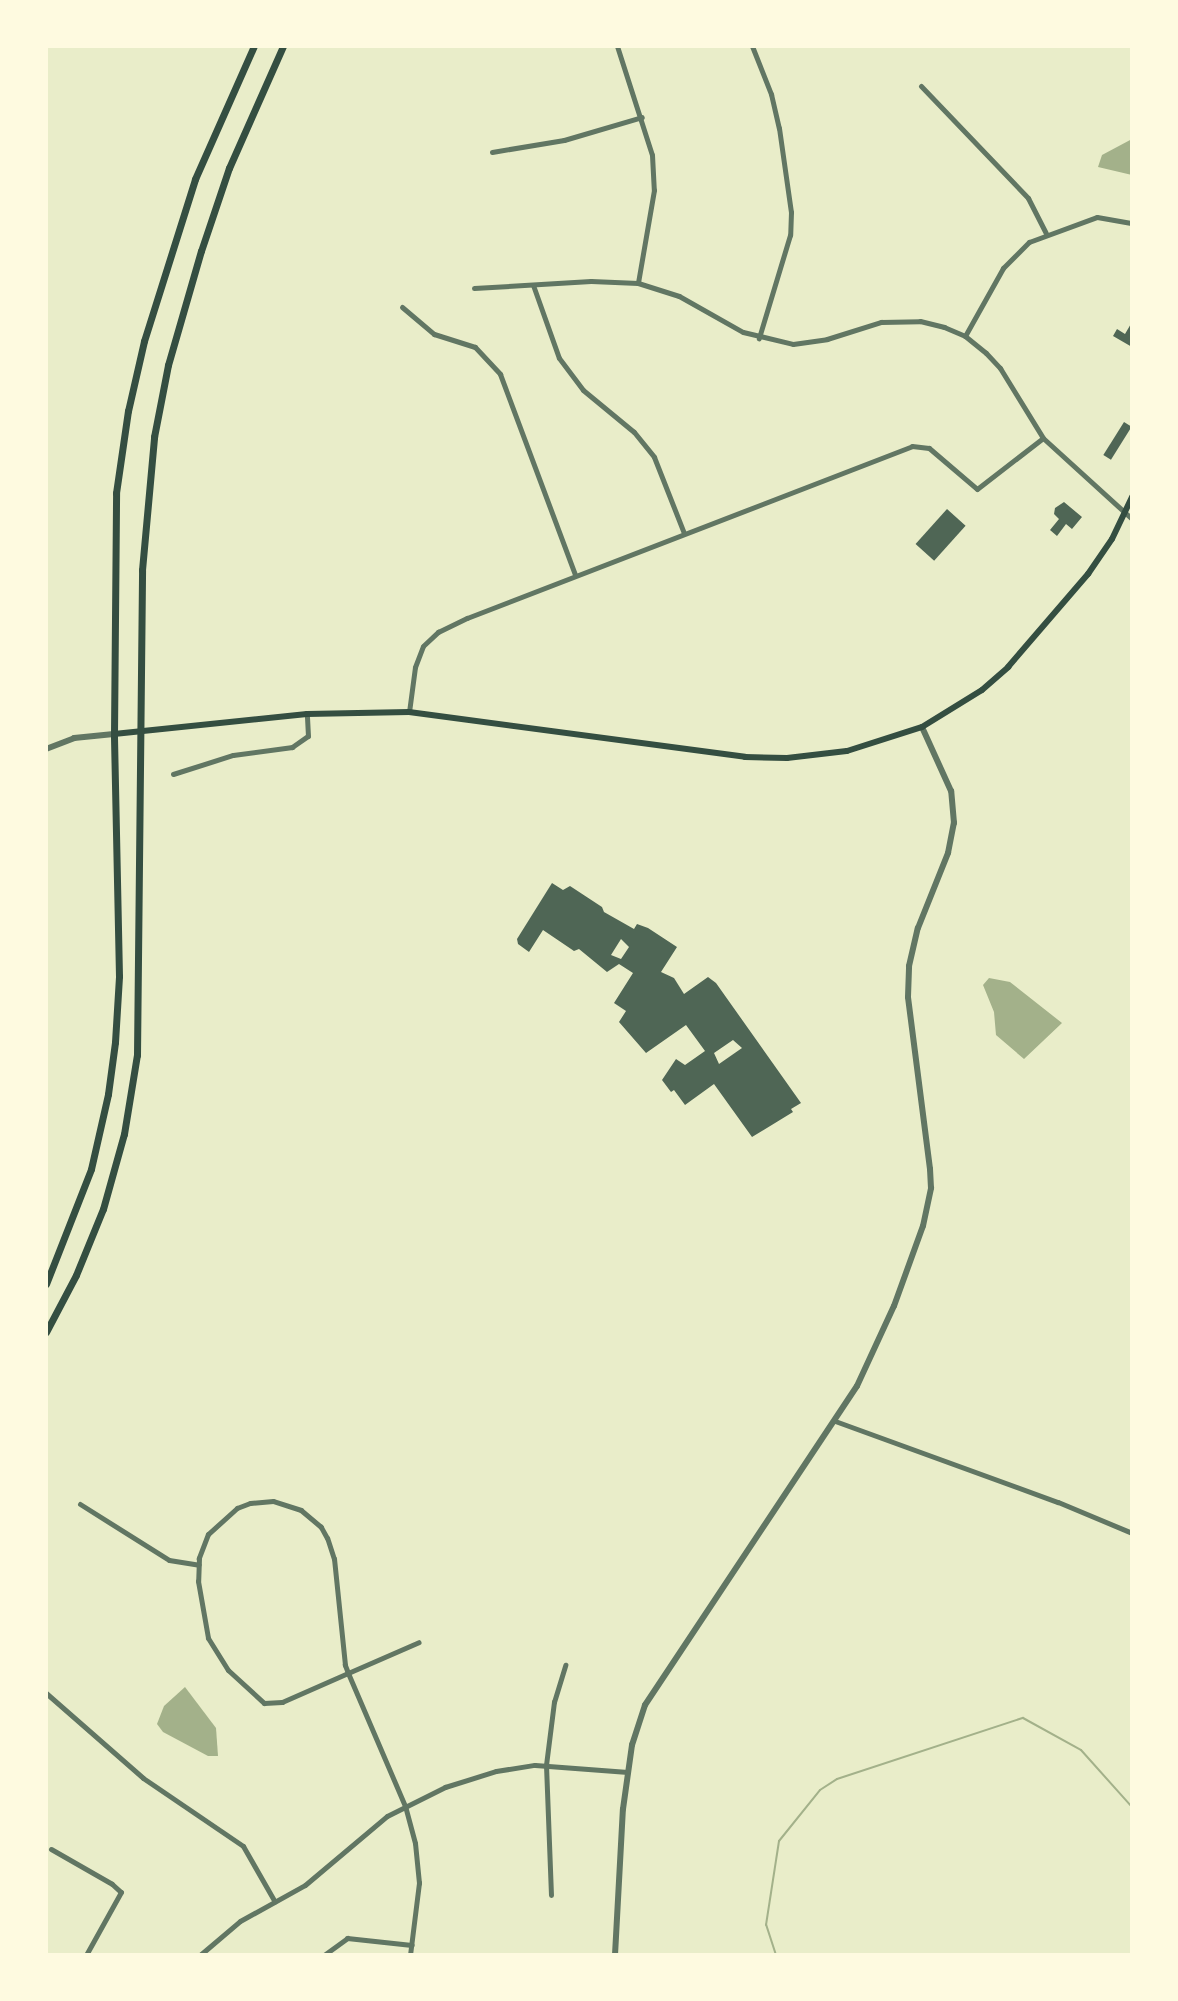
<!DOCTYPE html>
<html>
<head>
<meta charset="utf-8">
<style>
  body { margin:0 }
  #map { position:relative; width:1178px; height:2001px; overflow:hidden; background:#e9edc9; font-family:"Titillium Web",sans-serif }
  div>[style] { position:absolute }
  .water>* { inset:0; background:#a3b18a }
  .stream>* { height:2px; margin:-1px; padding:0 1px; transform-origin:1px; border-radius:1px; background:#a3b18a }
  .building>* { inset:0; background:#4f6655; transform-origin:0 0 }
  .minor>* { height:5px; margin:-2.5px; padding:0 2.5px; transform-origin:2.5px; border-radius:2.5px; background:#617663 }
  .tertiary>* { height:6px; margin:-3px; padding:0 3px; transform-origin:3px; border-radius:3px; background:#617663 }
  .secondary>* { height:6px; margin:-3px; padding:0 3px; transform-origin:3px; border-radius:3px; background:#344e41 }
  .primary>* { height:7px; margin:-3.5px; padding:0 3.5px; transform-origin:3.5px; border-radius:3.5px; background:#344e41 }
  span { translate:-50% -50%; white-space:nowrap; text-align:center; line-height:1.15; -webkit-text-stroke:6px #fefae0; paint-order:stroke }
  .frame { position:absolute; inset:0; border:48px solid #fefae0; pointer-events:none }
</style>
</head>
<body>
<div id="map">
  <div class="water">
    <i style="clip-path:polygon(1132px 139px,1132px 175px,1098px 167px,1102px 155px)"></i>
    <i style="clip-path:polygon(989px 978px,1010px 982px,1062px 1023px,1024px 1059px,996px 1035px,994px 1012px,983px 985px)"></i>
    <i style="clip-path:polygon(185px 1687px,216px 1728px,218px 1756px,208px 1756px,163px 1732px,157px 1724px,164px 1706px)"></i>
  </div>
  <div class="stream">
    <i style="left:776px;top:1955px;width:32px;rotate:-108deg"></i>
    <i style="left:766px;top:1925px;width:85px;rotate:-81.2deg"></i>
    <i style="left:779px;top:1841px;width:65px;rotate:-51.2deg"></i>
    <i style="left:820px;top:1790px;width:20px;rotate:-33deg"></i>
    <i style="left:837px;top:1779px;width:196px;rotate:-18.2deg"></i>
    <i style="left:1023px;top:1718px;width:66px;rotate:28.9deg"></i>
    <i style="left:1081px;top:1750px;width:76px;rotate:48.2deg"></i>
  </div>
  <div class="building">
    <i style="clip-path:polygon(1132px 322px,1132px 347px,1113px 336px,1117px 329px,1125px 334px)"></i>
    <i style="left:1124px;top:422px;width:9px;height:39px;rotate:32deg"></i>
    <i style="clip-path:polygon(1064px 502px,1082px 517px,1072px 529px,1066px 524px,1057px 536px,1050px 530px,1059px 519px,1054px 514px,1055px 508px)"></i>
    <i style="left:947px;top:509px;width:25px;height:47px;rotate:42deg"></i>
    <i style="clip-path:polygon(evenodd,552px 883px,563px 890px,570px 886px,602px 907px,604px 912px,634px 929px,637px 924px,648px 928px,677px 947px,661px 972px,674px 978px,684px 994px,708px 977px,716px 983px,801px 1103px,791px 1109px,793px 1112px,752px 1137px,714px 1084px,685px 1105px,674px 1090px,671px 1092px,662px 1080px,676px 1059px,685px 1065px,705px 1051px,686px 1025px,646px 1053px,619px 1022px,626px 1011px,614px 1003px,633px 973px,619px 964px,607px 972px,579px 949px,574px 951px,543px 930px,529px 952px,518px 944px,517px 939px,552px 883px,621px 939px,629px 947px,621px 959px,611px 955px,621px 939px,552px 883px,733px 1040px,742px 1048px,719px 1064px,714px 1053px,733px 1040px)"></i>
  </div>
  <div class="minor">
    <i style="left:617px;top:46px;width:114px;rotate:72.2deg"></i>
    <i style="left:652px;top:155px;width:35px;rotate:87deg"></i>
    <i style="left:654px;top:190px;width:94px;rotate:99.8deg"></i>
    <i style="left:752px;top:46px;width:52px;rotate:68.4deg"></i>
    <i style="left:771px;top:94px;width:35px;rotate:77deg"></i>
    <i style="left:779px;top:128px;width:85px;rotate:81.9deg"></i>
    <i style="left:791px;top:212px;width:23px;rotate:92deg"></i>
    <i style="left:790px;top:235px;width:108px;rotate:106.8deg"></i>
    <i style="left:921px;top:86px;width:155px;rotate:46.3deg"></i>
    <i style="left:1028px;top:198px;width:39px;rotate:63deg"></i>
    <i style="left:492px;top:152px;width:73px;rotate:-9.5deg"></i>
    <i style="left:564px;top:140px;width:81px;rotate:-16.4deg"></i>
    <i style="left:533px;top:285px;width:77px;rotate:70.4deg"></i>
    <i style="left:559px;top:358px;width:40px;rotate:53deg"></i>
    <i style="left:583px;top:390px;width:66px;rotate:39.5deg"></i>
    <i style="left:634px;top:432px;width:32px;rotate:51deg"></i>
    <i style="left:654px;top:457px;width:82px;rotate:68.5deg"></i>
    <i style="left:474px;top:288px;width:117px;rotate:-3.4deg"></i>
    <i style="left:591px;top:281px;width:47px;rotate:2.4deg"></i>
    <i style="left:638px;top:283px;width:43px;rotate:17.6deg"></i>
    <i style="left:679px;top:296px;width:73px;rotate:29.4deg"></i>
    <i style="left:743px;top:332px;width:51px;rotate:13.5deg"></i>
    <i style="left:793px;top:344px;width:34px;rotate:-8deg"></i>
    <i style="left:827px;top:339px;width:57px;rotate:-17.5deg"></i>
    <i style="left:881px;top:322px;width:39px;rotate:-1deg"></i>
    <i style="left:920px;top:321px;width:25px;rotate:14deg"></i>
    <i style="left:944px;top:327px;width:23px;rotate:23deg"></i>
    <i style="left:965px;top:336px;width:27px;rotate:39deg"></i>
    <i style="left:986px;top:353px;width:21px;rotate:47deg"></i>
    <i style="left:1000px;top:368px;width:82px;rotate:58.4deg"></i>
    <i style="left:1043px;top:438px;width:120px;rotate:42.3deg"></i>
    <i style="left:402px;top:307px;width:42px;rotate:40.2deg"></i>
    <i style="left:434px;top:334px;width:43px;rotate:17.6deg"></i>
    <i style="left:475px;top:347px;width:37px;rotate:47deg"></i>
    <i style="left:500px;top:374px;width:215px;rotate:69.5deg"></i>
    <i style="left:965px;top:336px;width:78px;rotate:-60.8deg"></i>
    <i style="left:1003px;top:268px;width:37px;rotate:-45deg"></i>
    <i style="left:1029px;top:242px;width:72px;rotate:-20.2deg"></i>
    <i style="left:1097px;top:217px;width:36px;rotate:10deg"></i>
    <i style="left:409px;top:712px;width:45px;rotate:-82.4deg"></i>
    <i style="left:415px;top:667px;width:22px;rotate:-69deg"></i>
    <i style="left:423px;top:646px;width:21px;rotate:-43deg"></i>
    <i style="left:438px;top:632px;width:32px;rotate:-26deg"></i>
    <i style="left:467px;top:618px;width:477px;rotate:-21.1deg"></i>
    <i style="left:912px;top:446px;width:17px;rotate:7deg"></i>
    <i style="left:929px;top:448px;width:63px;rotate:40.5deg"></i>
    <i style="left:977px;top:489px;width:83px;rotate:-37.7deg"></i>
    <i style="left:173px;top:774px;width:63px;rotate:-17.6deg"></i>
    <i style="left:233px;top:755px;width:60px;rotate:-7.7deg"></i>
    <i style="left:292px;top:747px;width:19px;rotate:-35deg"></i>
    <i style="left:308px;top:736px;width:22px;rotate:-93deg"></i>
    <i style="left:835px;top:1421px;width:237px;rotate:20deg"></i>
    <i style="left:1058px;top:1502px;width:80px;rotate:22.7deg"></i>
    <i style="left:80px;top:1504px;width:105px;rotate:32.2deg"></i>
    <i style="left:169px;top:1560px;width:30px;rotate:9deg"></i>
    <i style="left:46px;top:1693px;width:129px;rotate:41.2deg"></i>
    <i style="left:143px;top:1778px;width:121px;rotate:34.2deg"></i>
    <i style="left:243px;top:1846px;width:64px;rotate:60.3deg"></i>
    <i style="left:51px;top:1849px;width:70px;rotate:29.8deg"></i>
    <i style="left:112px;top:1884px;width:12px;rotate:42deg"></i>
    <i style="left:121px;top:1892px;width:72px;rotate:119.1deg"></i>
    <i style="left:551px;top:1895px;width:130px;rotate:-92.2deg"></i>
    <i style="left:546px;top:1765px;width:64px;rotate:-82.8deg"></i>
    <i style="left:554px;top:1702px;width:39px;rotate:-73deg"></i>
    <i style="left:200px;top:1955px;width:52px;rotate:-40.4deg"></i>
    <i style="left:240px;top:1921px;width:74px;rotate:-29deg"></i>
    <i style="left:305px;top:1885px;width:107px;rotate:-40.1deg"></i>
    <i style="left:387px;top:1816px;width:65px;rotate:-26.6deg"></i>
    <i style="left:445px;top:1787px;width:53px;rotate:-17.4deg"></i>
    <i style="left:496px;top:1771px;width:39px;rotate:-9deg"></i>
    <i style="left:535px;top:1765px;width:93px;rotate:4.3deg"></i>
    <i style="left:324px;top:1955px;width:29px;rotate:-36deg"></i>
    <i style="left:347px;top:1938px;width:65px;rotate:6.1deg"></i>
    <i style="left:410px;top:1955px;width:73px;rotate:-82.9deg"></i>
    <i style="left:419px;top:1883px;width:40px;rotate:-95.7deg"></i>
    <i style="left:415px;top:1843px;width:38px;rotate:-105deg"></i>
    <i style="left:405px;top:1806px;width:145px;rotate:-113.2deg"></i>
    <i style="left:348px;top:1673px;width:9px;rotate:-111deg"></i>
    <i style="left:345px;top:1665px;width:107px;rotate:-95.9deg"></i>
    <i style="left:334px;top:1559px;width:22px;rotate:-108deg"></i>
    <i style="left:327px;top:1538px;width:13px;rotate:-119deg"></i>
    <i style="left:321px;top:1527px;width:26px;rotate:-140deg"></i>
    <i style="left:301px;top:1510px;width:29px;rotate:-162deg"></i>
    <i style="left:273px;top:1501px;width:23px;rotate:175deg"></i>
    <i style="left:250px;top:1503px;width:14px;rotate:159deg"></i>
    <i style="left:237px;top:1508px;width:39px;rotate:138deg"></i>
    <i style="left:208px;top:1534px;width:26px;rotate:111deg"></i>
    <i style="left:199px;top:1558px;width:23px;rotate:92deg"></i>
    <i style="left:198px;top:1581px;width:58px;rotate:80deg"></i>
    <i style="left:208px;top:1638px;width:38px;rotate:58deg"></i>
    <i style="left:228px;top:1670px;width:49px;rotate:42.5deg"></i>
    <i style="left:264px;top:1703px;width:18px;rotate:-3deg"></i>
    <i style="left:282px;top:1702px;width:72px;rotate:-23.7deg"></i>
    <i style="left:348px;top:1673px;width:77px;rotate:-23.6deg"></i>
  </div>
  <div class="tertiary">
    <i style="left:46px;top:749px;width:30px;rotate:-21deg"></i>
    <i style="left:74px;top:738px;width:40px;rotate:-5.7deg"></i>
    <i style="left:615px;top:1955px;width:146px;rotate:-86.9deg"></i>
    <i style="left:623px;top:1809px;width:65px;rotate:-82deg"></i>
    <i style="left:632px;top:1745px;width:42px;rotate:-72deg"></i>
    <i style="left:645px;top:1705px;width:383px;rotate:-56.4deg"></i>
    <i style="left:857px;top:1386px;width:88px;rotate:-65.2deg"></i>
    <i style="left:894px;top:1306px;width:85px;rotate:-70.1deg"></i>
    <i style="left:923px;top:1226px;width:39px;rotate:-78deg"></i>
    <i style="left:931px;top:1188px;width:19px;rotate:-93deg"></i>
    <i style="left:930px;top:1169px;width:173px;rotate:-97.3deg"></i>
    <i style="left:908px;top:997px;width:31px;rotate:-88deg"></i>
    <i style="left:909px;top:966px;width:39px;rotate:-77deg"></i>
    <i style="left:918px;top:928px;width:81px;rotate:-68.2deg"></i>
    <i style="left:948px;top:853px;width:31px;rotate:-79deg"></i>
    <i style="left:954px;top:823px;width:32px;rotate:-95deg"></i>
    <i style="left:951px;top:791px;width:70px;rotate:-114.4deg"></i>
  </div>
  <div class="secondary">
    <i style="left:114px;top:734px;width:194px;rotate:-5.9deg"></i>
    <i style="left:307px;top:714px;width:102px;rotate:-1.1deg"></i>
    <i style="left:409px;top:712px;width:339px;rotate:7.6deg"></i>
    <i style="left:745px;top:757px;width:42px;rotate:1.4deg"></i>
    <i style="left:787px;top:758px;width:60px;rotate:-6.7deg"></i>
    <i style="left:847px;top:751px;width:79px;rotate:-17.7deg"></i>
    <i style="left:922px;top:727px;width:70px;rotate:-31.7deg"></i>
    <i style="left:982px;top:690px;width:35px;rotate:-41deg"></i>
    <i style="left:1008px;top:667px;width:123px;rotate:-49.3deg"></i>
    <i style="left:1088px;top:574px;width:42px;rotate:-55.6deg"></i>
    <i style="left:1112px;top:539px;width:47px;rotate:-64.5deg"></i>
  </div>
  <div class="primary">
    <i style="left:46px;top:1284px;width:123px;rotate:-68.6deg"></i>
    <i style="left:91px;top:1169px;width:77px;rotate:-77.2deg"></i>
    <i style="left:108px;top:1094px;width:52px;rotate:-82.3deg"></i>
    <i style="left:115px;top:1042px;width:66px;rotate:-86.5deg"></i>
    <i style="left:119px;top:976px;width:242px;rotate:-91.2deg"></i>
    <i style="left:114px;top:734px;width:241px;rotate:-89.5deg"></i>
    <i style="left:116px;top:493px;width:83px;rotate:-81.7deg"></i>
    <i style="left:128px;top:411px;width:72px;rotate:-77.1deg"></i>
    <i style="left:144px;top:341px;width:170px;rotate:-72.5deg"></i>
    <i style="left:195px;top:179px;width:145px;rotate:-66.1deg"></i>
    <i style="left:46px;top:1332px;width:64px;rotate:-62.2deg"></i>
    <i style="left:76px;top:1275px;width:71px;rotate:-67.8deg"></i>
    <i style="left:103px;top:1209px;width:78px;rotate:-74.4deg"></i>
    <i style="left:124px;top:1134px;width:80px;rotate:-80.7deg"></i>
    <i style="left:137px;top:1055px;width:485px;rotate:-89.4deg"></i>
    <i style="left:142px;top:570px;width:134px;rotate:-84.8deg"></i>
    <i style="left:154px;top:437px;width:73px;rotate:-79deg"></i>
    <i style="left:168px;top:365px;width:119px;rotate:-73.9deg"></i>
    <i style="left:201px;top:251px;width:88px;rotate:-71.4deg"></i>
    <i style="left:229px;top:168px;width:133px;rotate:-66.1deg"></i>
  </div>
  <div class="frame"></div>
</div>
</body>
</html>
